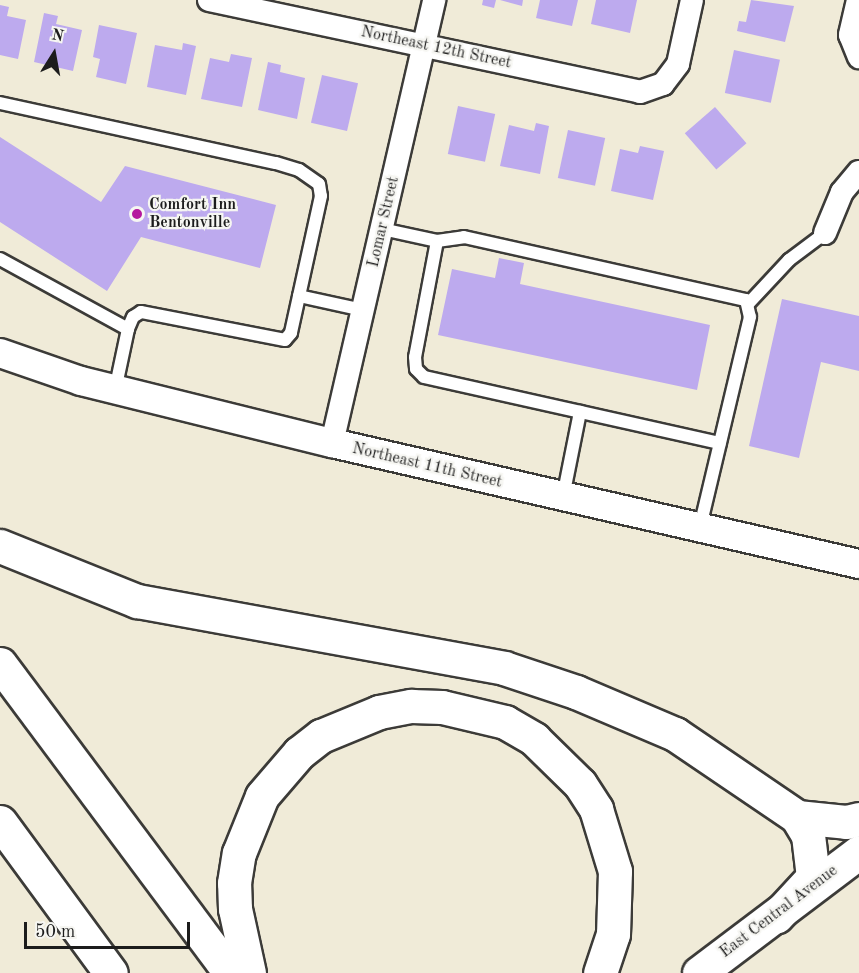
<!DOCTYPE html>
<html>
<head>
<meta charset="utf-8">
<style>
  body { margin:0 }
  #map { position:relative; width:859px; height:973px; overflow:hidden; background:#f0ebd8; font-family:"Old Standard TT",serif }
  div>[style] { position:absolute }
  .building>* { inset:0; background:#bdaaee; transform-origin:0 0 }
  .roads { filter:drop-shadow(2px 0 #3c3b38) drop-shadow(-2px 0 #3c3b38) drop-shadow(0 2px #3c3b38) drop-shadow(0 -2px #3c3b38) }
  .service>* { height:12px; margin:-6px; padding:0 6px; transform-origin:6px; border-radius:6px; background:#fff }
  .minor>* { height:22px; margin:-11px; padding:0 11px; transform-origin:11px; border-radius:11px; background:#fff }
  .tertiary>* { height:28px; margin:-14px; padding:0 14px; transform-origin:14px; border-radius:14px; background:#fff }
  .secondary>* { height:33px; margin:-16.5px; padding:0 16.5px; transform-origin:16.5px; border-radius:16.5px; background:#fff }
  .motorway>* { height:33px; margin:-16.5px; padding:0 16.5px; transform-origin:16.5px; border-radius:16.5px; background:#fff }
  .dots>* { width:16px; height:16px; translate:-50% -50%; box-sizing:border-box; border:3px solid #f6f6f2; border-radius:50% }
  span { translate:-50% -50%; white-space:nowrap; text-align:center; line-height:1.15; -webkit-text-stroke:4.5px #f6f6f2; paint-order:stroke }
  .street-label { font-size:16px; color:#1c1c1c }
  .poi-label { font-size:16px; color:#1c1c1c; font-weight:700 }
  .left { translate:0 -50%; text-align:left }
  .north { position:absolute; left:24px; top:24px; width:60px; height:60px; -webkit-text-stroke:4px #f6f6f2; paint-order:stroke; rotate:11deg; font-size:16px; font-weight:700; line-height:24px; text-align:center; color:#1c1c1c }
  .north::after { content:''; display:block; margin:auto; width:21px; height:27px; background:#1c1c1c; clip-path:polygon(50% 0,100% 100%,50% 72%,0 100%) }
  .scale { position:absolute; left:24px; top:922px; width:166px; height:27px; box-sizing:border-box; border:3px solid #1c1c1c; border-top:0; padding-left:8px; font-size:18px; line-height:21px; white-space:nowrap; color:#1c1c1c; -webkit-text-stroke:4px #f6f6f2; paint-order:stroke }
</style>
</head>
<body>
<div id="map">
  <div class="building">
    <i style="clip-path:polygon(483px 0,496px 0,494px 8px,482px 5px)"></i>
    <i style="clip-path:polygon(500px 0,523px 0,522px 6px)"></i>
    <i style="clip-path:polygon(540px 0,578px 0,572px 26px,536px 18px)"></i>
    <i style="clip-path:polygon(596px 0,637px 0,630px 33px,591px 24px)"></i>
    <i style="clip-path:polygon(751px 0,794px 6px,785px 42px,737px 31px,739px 21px,746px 22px)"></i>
    <i style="clip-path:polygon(0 5px,9px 7px,7px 16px,26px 20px,18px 59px,0 55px)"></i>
    <i style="clip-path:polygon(44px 13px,58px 16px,56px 24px,82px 30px,73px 71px,34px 62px)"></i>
    <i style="clip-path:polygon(99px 25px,137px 33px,126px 84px,96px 77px,100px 59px,93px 57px)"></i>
    <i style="clip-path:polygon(183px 43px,196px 46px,186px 95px,147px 87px,155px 45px,182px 50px)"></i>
    <i style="left:734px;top:50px;width:47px;height:44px;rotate:12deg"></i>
    <i style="clip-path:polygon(231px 54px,252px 58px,242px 107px,201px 99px,210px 58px,229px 62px)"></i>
    <i style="clip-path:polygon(268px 62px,281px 65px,280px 72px,305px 78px,297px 119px,258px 110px)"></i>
    <i style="left:322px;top:75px;width:37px;height:49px;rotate:13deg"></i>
    <i style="left:458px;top:106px;width:38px;height:49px;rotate:12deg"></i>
    <i style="left:715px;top:107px;width:48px;height:40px;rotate:49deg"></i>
    <i style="clip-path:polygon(536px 123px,549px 126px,540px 174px,500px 166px,509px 125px,534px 131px)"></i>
    <i style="left:568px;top:130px;width:38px;height:49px;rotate:12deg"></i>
    <i style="clip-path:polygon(0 137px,101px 202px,125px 166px,276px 205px,260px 268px,141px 237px,107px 291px,0 222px)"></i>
    <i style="clip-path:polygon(640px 146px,664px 151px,653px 200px,611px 191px,620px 149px,638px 153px)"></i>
    <i style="clip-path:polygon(499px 258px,524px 263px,520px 284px,710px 325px,697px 390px,438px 335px,452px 269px,495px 278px)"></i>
    <i style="clip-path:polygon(782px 299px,859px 316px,859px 371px,821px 362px,799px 458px,749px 446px)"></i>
  </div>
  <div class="roads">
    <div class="service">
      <i style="left:0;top:103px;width:282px;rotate:12.3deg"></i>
      <i style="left:276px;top:163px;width:24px;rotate:17deg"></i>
      <i style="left:299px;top:170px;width:24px;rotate:35deg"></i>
      <i style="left:319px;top:184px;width:12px;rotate:81deg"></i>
      <i style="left:321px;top:196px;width:140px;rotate:102.4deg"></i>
      <i style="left:291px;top:333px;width:9px;rotate:131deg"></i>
      <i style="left:285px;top:340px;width:147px;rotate:-169deg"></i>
      <i style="left:141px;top:312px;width:9px;rotate:148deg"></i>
      <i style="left:133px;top:317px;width:13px;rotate:113deg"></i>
      <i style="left:128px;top:329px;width:62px;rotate:102deg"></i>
      <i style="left:382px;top:229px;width:56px;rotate:12.3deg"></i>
      <i style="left:437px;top:241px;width:27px;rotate:-8deg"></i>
      <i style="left:464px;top:237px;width:289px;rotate:12.6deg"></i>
      <i style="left:746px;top:300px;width:17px;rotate:77deg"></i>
      <i style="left:750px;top:317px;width:216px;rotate:103.4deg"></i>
      <i style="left:437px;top:241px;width:118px;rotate:100.7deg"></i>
      <i style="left:415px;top:357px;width:12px;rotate:85deg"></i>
      <i style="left:416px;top:369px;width:11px;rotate:45deg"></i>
      <i style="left:424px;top:377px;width:303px;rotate:12.6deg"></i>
      <i style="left:0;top:259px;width:146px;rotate:28.7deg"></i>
      <i style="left:299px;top:296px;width:66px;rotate:12.3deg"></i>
      <i style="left:748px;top:304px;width:60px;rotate:-47deg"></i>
      <i style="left:789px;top:260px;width:45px;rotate:-36.9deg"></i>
      <i style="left:563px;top:497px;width:87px;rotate:-78.7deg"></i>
    </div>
    <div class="minor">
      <i style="left:209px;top:0;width:441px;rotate:12deg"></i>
      <i style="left:640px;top:92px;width:24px;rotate:-19deg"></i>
      <i style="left:663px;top:84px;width:25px;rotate:-53deg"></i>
      <i style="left:678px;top:64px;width:66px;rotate:-77.7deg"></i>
      <i style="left:858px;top:0;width:36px;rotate:103deg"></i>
      <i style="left:850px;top:35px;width:24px;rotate:68deg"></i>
      <i style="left:825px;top:233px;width:44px;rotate:-67.5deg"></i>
      <i style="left:842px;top:192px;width:26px;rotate:-50deg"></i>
      <i style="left:332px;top:443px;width:455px;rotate:-77deg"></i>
    </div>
    <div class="tertiary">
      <i style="left:0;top:353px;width:86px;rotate:19.1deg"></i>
      <i style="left:81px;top:381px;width:259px;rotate:13.9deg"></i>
      <i style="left:332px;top:443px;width:541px;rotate:12.93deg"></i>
    </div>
    <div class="secondary">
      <i style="left:699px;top:973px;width:201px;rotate:-37.1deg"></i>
    </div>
    <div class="motorway">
      <i style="left:0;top:546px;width:148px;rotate:21.9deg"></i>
      <i style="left:137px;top:601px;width:373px;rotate:10.3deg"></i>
      <i style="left:504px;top:668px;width:76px;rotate:18.4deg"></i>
      <i style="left:576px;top:692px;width:108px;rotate:23deg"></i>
      <i style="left:675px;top:734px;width:148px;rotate:34.2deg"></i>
      <i style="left:797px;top:817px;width:21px;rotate:59deg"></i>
      <i style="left:808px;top:835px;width:42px;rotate:83.2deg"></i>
      <i style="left:813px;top:877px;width:54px;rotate:132.8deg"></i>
      <i style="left:0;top:664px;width:385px;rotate:53.3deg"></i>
      <i style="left:797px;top:817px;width:49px;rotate:5.8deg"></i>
      <i style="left:846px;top:822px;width:13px;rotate:-13deg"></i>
      <i style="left:0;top:822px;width:187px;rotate:53.7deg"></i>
      <i style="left:249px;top:973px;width:66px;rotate:-102.3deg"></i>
      <i style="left:235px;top:909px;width:26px;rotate:-92deg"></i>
      <i style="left:234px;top:883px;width:30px;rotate:-81deg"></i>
      <i style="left:239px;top:853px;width:61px;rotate:-68deg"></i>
      <i style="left:262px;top:796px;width:57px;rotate:-49.3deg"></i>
      <i style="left:299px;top:753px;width:28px;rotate:-38deg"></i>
      <i style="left:321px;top:736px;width:63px;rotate:-22.5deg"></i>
      <i style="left:379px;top:712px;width:33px;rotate:-11deg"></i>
      <i style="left:411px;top:706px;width:31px;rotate:2deg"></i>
      <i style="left:442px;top:707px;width:65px;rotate:13.4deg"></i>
      <i style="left:505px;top:722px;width:34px;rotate:30deg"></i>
      <i style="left:534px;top:739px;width:64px;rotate:44.4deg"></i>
      <i style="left:580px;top:784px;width:30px;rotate:57deg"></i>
      <i style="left:596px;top:809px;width:65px;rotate:73deg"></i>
      <i style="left:615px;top:871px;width:63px;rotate:91.8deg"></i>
      <i style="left:613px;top:934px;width:41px;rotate:108.4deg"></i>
    </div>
  </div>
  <div class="dots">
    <i style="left:137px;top:214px;background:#b5179e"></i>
  </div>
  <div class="street-label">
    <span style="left:436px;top:48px;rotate:12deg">Northeast 12th Street</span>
    <span style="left:384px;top:222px;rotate:-77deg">Lomar Street</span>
    <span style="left:427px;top:466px;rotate:13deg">Northeast 11th Street</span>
    <span style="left:779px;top:912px;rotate:-37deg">East Central Avenue</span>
  </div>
  <div class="poi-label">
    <span class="left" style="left:149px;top:214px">Comfort Inn<br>Bentonville</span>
  </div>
  <div class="north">N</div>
  <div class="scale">50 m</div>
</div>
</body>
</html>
